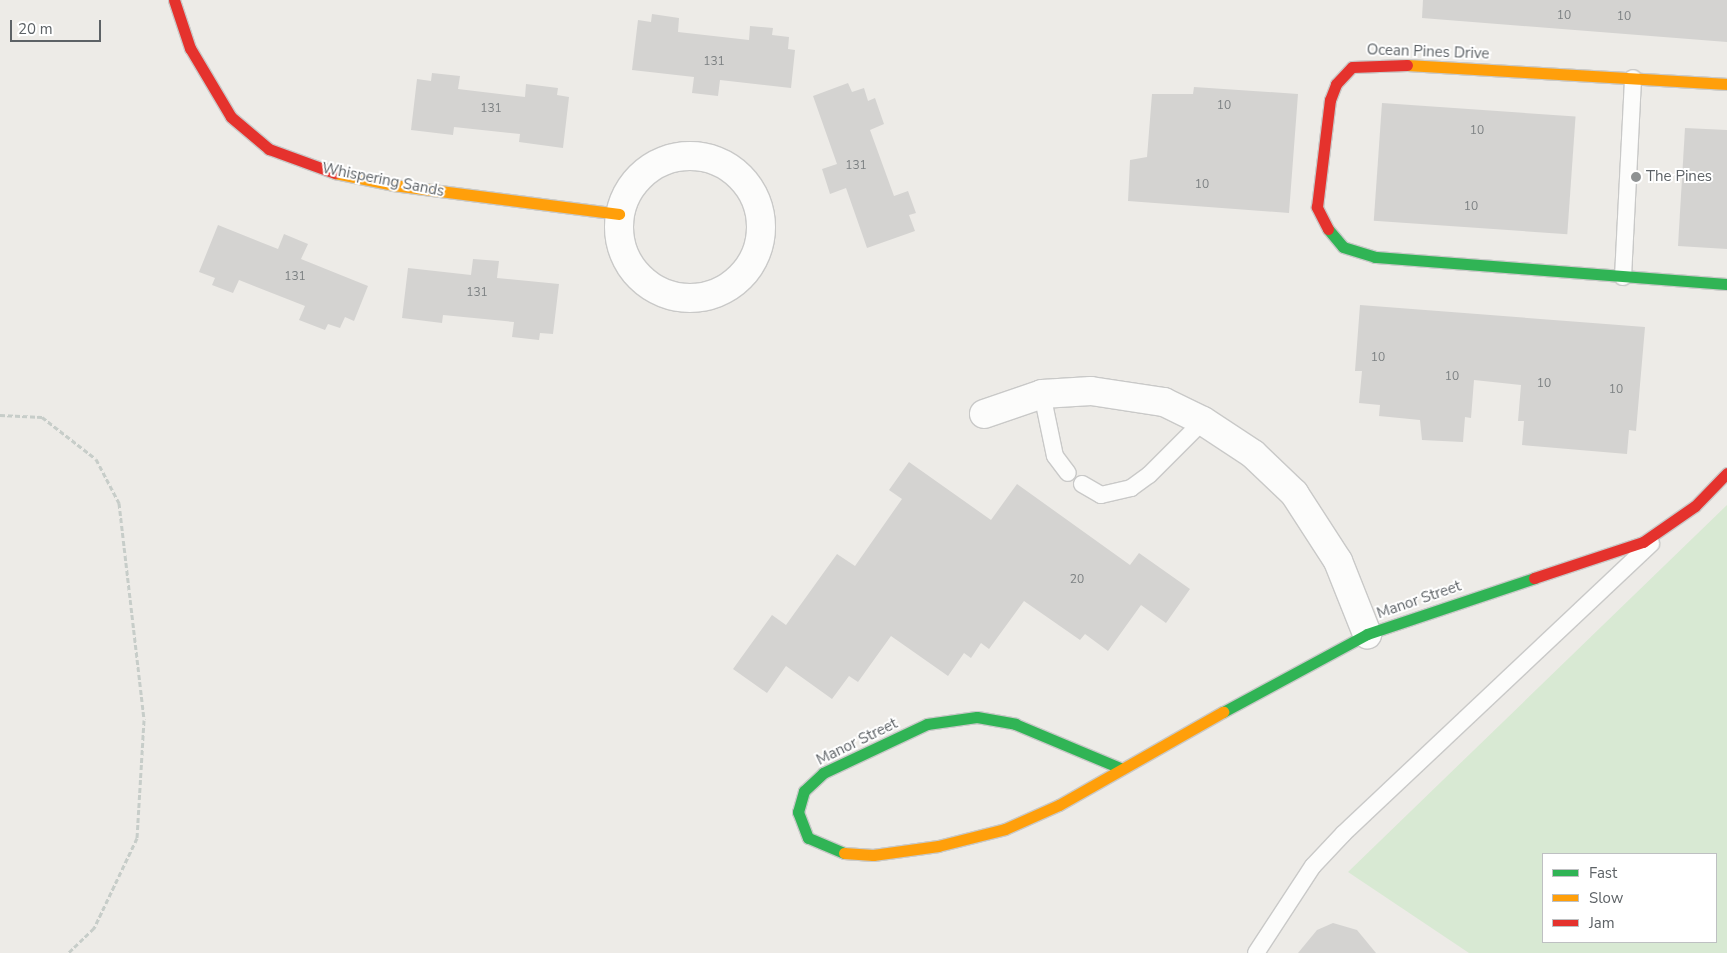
<!DOCTYPE html>
<html>
<head>
<meta charset="utf-8">
<style>
  body { margin:0 }
  #map { position:relative; width:1727px; height:953px; overflow:hidden; background:#edebe7; font-family:"Nunito Sans",sans-serif }
  div>[style] { position:absolute }
  .green>* { inset:0; background:#d8e9d3 }
  .building>* { inset:0; background:#d4d3d1; transform-origin:0 0 }
  .path>* { height:3px; margin-top:-1.5px; transform-origin:0; background:repeating-linear-gradient(90deg,#c7cdc9 0 5px,transparent 0 7.5px) }
  .roads { filter:drop-shadow(1px 0 #c9c9c8) drop-shadow(-1px 0 #c9c9c8) drop-shadow(0 1px #c9c9c8) drop-shadow(0 -1px #c9c9c8) }
  .lane>* { height:16px; margin:-8px; padding:0 8px; transform-origin:8px; border-radius:8px; background:#fcfcfb }
  .street>* { height:28px; margin:-14px; padding:0 14px; transform-origin:14px; border-radius:14px; background:#fcfcfb }
  .street>.ring { margin:-14px; padding:0; box-sizing:content-box; background:none; border:28px solid #fcfcfb; border-radius:50% }
  .fast>* { height:11px; margin:-5.5px; padding:0 5.5px; transform-origin:5.5px; border-radius:5.5px; background:#30b455 }
  .slow>* { height:11px; margin:-5.5px; padding:0 5.5px; transform-origin:5.5px; border-radius:5.5px; background:#ff9f0a }
  .jam>* { height:11px; margin:-5.5px; padding:0 5.5px; transform-origin:5.5px; border-radius:5.5px; background:#e5322d }
  .dots>* { width:14px; height:14px; translate:-50% -50%; box-sizing:border-box; border:2px solid #fff; border-radius:50% }
  span { translate:-50% -50%; white-space:nowrap; text-align:center; line-height:1.15; -webkit-text-stroke:4px #fff; paint-order:stroke }
  .number-label { font-size:12px; color:#7c8082 }
  .number-label span { -webkit-text-stroke-width:0 }
  .street-label { font-size:15px; color:#5d6266 }
  .poi-label { font-size:15px; color:#5d6266 }
  .left { translate:0 -50%; text-align:left }
  .legend { position:absolute; left:1542px; top:853px; width:175px; height:90px; box-sizing:border-box; background:#fff; border:1px solid #bec0c2; margin:0; padding:6px 9px; list-style:none; font-size:15px; color:#5d6266 }
  .legend li { display:flex; align-items:center; gap:10px; height:25px }
  .legend b { width:25px; border:1px solid #bec0c2 }
  .scale { position:absolute; left:10px; top:20px; width:91px; height:22px; box-sizing:border-box; border:2px solid #5d6266; border-top:0; padding-left:6px; font-size:15px; line-height:18px; white-space:nowrap; color:#5d6266; -webkit-text-stroke:4px #fff; paint-order:stroke }
</style>
</head>
<body>
<div id="map">
  <div class="green">
    <i style="clip-path:polygon(evenodd,1727px 505px,1727px 953px,1469px 953px,1348px 872px,1727px 505px,1543px 854px,1716px 854px,1716px 942px,1543px 942px,1543px 854px)"></i>
  </div>
  <div class="building">
    <i style="clip-path:polygon(1423px 0,1727px 0,1727px 42px,1422px 18px)"></i>
    <i style="clip-path:polygon(652px 14px,679px 18px,678px 32px,749px 40px,750px 26px,773px 28px,772px 35px,789px 37px,788px 49px,795px 50px,791px 88px,720px 80px,718px 96px,692px 93px,694px 77px,632px 70px,638px 20px,651px 22px)"></i>
    <i style="clip-path:polygon(432px 73px,460px 76px,458px 89px,525px 97px,526px 84px,558px 88px,557px 95px,569px 97px,563px 148px,519px 142px,520px 134px,454px 127px,453px 135px,411px 130px,417px 79px,431px 81px)"></i>
    <i style="clip-path:polygon(848px 83px,852px 92px,864px 88px,868px 101px,875px 98px,884px 124px,870px 130px,894px 196px,908px 191px,916px 213px,909px 215px,915px 231px,867px 248px,846px 188px,830px 194px,822px 169px,837px 164px,813px 96px)"></i>
    <i style="clip-path:polygon(1194px 87px,1298px 94px,1289px 213px,1128px 201px,1130px 160px,1147px 157px,1152px 94px,1193px 94px)"></i>
    <i style="left:1382px;top:103px;width:194px;height:118px;rotate:4deg"></i>
    <i style="clip-path:polygon(1685px 128px,1727px 130px,1727px 249px,1678px 246px)"></i>
    <i style="clip-path:polygon(218px 225px,278px 249px,284px 234px,308px 244px,301px 259px,368px 286px,354px 321px,345px 317px,340px 328px,328px 324px,325px 330px,299px 320px,305px 306px,239px 280px,233px 293px,212px 285px,215px 278px,199px 272px)"></i>
    <i style="clip-path:polygon(473px 259px,499px 261px,497px 278px,559px 284px,553px 334px,540px 333px,539px 340px,512px 337px,514px 322px,443px 315px,442px 323px,402px 318px,408px 268px,471px 275px)"></i>
    <i style="clip-path:polygon(1360px 305px,1645px 327px,1636px 431px,1629px 430px,1627px 454px,1522px 445px,1524px 421px,1518px 421px,1521px 385px,1474px 380px,1471px 418px,1465px 417px,1463px 442px,1422px 440px,1420px 420px,1379px 416px,1380px 405px,1359px 403px,1362px 371px,1355px 371px)"></i>
    <i style="clip-path:polygon(909px 462px,991px 520px,1017px 484px,1130px 565px,1139px 553px,1190px 589px,1166px 623px,1141px 605px,1108px 651px,1085px 634px,1080px 640px,1024px 601px,989px 649px,981px 643px,971px 658px,964px 653px,948px 676px,891px 636px,858px 682px,849px 676px,832px 699px,786px 666px,767px 693px,733px 669px,772px 615px,786px 625px,837px 554px,855px 566px,902px 499px,889px 490px)"></i>
    <i style="clip-path:polygon(1333px 923px,1357px 930px,1376px 953px,1298px 953px,1317px 930px)"></i>
  </div>
  <div class="path">
    <i style="left:0;top:415px;width:42px;rotate:2.7deg"></i>
    <i style="left:42px;top:417px;width:68px;rotate:37.9deg"></i>
    <i style="left:96px;top:459px;width:50px;rotate:62.4deg"></i>
    <i style="left:119px;top:503px;width:218px;rotate:83.4deg"></i>
    <i style="left:144px;top:720px;width:118px;rotate:93.4deg"></i>
    <i style="left:137px;top:838px;width:100px;rotate:115.5deg"></i>
    <i style="left:94px;top:928px;width:36px;rotate:136deg"></i>
  </div>
  <div class="roads">
    <div class="lane">
      <i style="left:1623px;top:277px;width:199px;rotate:-87.1deg"></i>
      <i style="left:1042px;top:394px;width:63px;rotate:78.2deg"></i>
      <i style="left:1055px;top:456px;width:21px;rotate:53deg"></i>
      <i style="left:1082px;top:484px;width:22px;rotate:30deg"></i>
      <i style="left:1101px;top:495px;width:31px;rotate:-13deg"></i>
      <i style="left:1131px;top:488px;width:22px;rotate:-36deg"></i>
      <i style="left:1149px;top:475px;width:76px;rotate:-45deg"></i>
      <i style="left:1256px;top:953px;width:104px;rotate:-56.8deg"></i>
      <i style="left:1313px;top:866px;width:45px;rotate:-46.8deg"></i>
      <i style="left:1344px;top:833px;width:422px;rotate:-43.3deg"></i>
    </div>
    <div class="street">
      <i class="ring" style="left:619px;top:156px;width:114px;height:114px"></i>
      <i style="left:984px;top:414px;width:61px;rotate:-19deg"></i>
      <i style="left:1042px;top:394px;width:49px;rotate:-3.5deg"></i>
      <i style="left:1091px;top:391px;width:74px;rotate:8.6deg"></i>
      <i style="left:1164px;top:402px;width:43px;rotate:26deg"></i>
      <i style="left:1203px;top:421px;width:60px;rotate:33.4deg"></i>
      <i style="left:1253px;top:454px;width:57px;rotate:43.6deg"></i>
      <i style="left:1294px;top:493px;width:81px;rotate:57.1deg"></i>
      <i style="left:1338px;top:561px;width:79px;rotate:68.3deg"></i>
    </div>
    <div class="fast">
      <i style="left:1328px;top:229px;width:23px;rotate:50deg"></i>
      <i style="left:1343px;top:247px;width:34px;rotate:17deg"></i>
      <i style="left:1375px;top:257px;width:353px;rotate:4.4deg"></i>
      <i style="left:1223px;top:712px;width:164px;rotate:-28.4deg"></i>
      <i style="left:1367px;top:634px;width:176px;rotate:-18.5deg"></i>
      <i style="left:844px;top:853px;width:39px;rotate:-157deg"></i>
      <i style="left:808px;top:838px;width:28px;rotate:-111deg"></i>
      <i style="left:798px;top:812px;width:22px;rotate:-74deg"></i>
      <i style="left:804px;top:791px;width:26px;rotate:-43deg"></i>
      <i style="left:823px;top:773px;width:115px;rotate:-25.2deg"></i>
      <i style="left:927px;top:724px;width:50px;rotate:-8deg"></i>
      <i style="left:977px;top:717px;width:39px;rotate:10deg"></i>
      <i style="left:1015px;top:724px;width:114px;rotate:22.7deg"></i>
    </div>
    <div class="slow">
      <i style="left:1407px;top:65px;width:321px;rotate:3.4deg"></i>
      <i style="left:335px;top:173px;width:59px;rotate:11.7deg"></i>
      <i style="left:393px;top:185px;width:228px;rotate:7.3deg"></i>
      <i style="left:844px;top:853px;width:29px;rotate:4deg"></i>
      <i style="left:873px;top:855px;width:66px;rotate:-7.9deg"></i>
      <i style="left:938px;top:846px;width:69px;rotate:-14.2deg"></i>
      <i style="left:1005px;top:829px;width:59px;rotate:-24deg"></i>
      <i style="left:1059px;top:805px;width:189px;rotate:-29.6deg"></i>
    </div>
    <div class="jam">
      <i style="left:174px;top:0;width:51px;rotate:71.6deg"></i>
      <i style="left:190px;top:48px;width:80px;rotate:59.3deg"></i>
      <i style="left:231px;top:117px;width:50px;rotate:40.1deg"></i>
      <i style="left:269px;top:149px;width:70px;rotate:20deg"></i>
      <i style="left:1328px;top:229px;width:25px;rotate:-117deg"></i>
      <i style="left:1317px;top:207px;width:108px;rotate:-83.1deg"></i>
      <i style="left:1330px;top:100px;width:17px;rotate:-69deg"></i>
      <i style="left:1336px;top:84px;width:23px;rotate:-47deg"></i>
      <i style="left:1352px;top:67px;width:55px;rotate:-2.1deg"></i>
      <i style="left:1534px;top:578px;width:115px;rotate:-18.3deg"></i>
      <i style="left:1643px;top:542px;width:63px;rotate:-34.7deg"></i>
      <i style="left:1695px;top:506px;width:46px;rotate:-45.9deg"></i>
    </div>
  </div>
  <div class="dots">
    <i style="left:1636px;top:177px;background:#8f9293"></i>
  </div>
  <div class="number-label">
    <span style="left:1564px;top:16px">10</span>
    <span style="left:1624px;top:17px">10</span>
    <span style="left:714px;top:62px">131</span>
    <span style="left:1224px;top:106px">10</span>
    <span style="left:491px;top:109px">131</span>
    <span style="left:1477px;top:131px">10</span>
    <span style="left:856px;top:166px">131</span>
    <span style="left:1202px;top:185px">10</span>
    <span style="left:1471px;top:207px">10</span>
    <span style="left:295px;top:277px">131</span>
    <span style="left:477px;top:293px">131</span>
    <span style="left:1378px;top:358px">10</span>
    <span style="left:1452px;top:377px">10</span>
    <span style="left:1544px;top:384px">10</span>
    <span style="left:1616px;top:390px">10</span>
    <span style="left:1077px;top:580px">20</span>
  </div>
  <div class="street-label">
    <span style="left:1428px;top:52px;rotate:2deg">Ocean Pines Drive</span>
    <span style="left:383px;top:180px;rotate:11deg">Whispering Sands</span>
    <span style="left:1419px;top:600px;rotate:-19deg">Manor Street</span>
    <span style="left:857px;top:742px;rotate:-26deg">Manor Street</span>
  </div>
  <div class="poi-label">
    <span class="left" style="left:1646px;top:177px">The Pines</span>
  </div>
  <ul class="legend">
  <li><b style="height:6px;background:#30b455"></b>Fast</li>
  <li><b style="height:6px;background:#ff9f0a"></b>Slow</li>
  <li><b style="height:6px;background:#e5322d"></b>Jam</li>
  </ul>
  <div class="scale">20 m</div>
</div>
</body>
</html>
